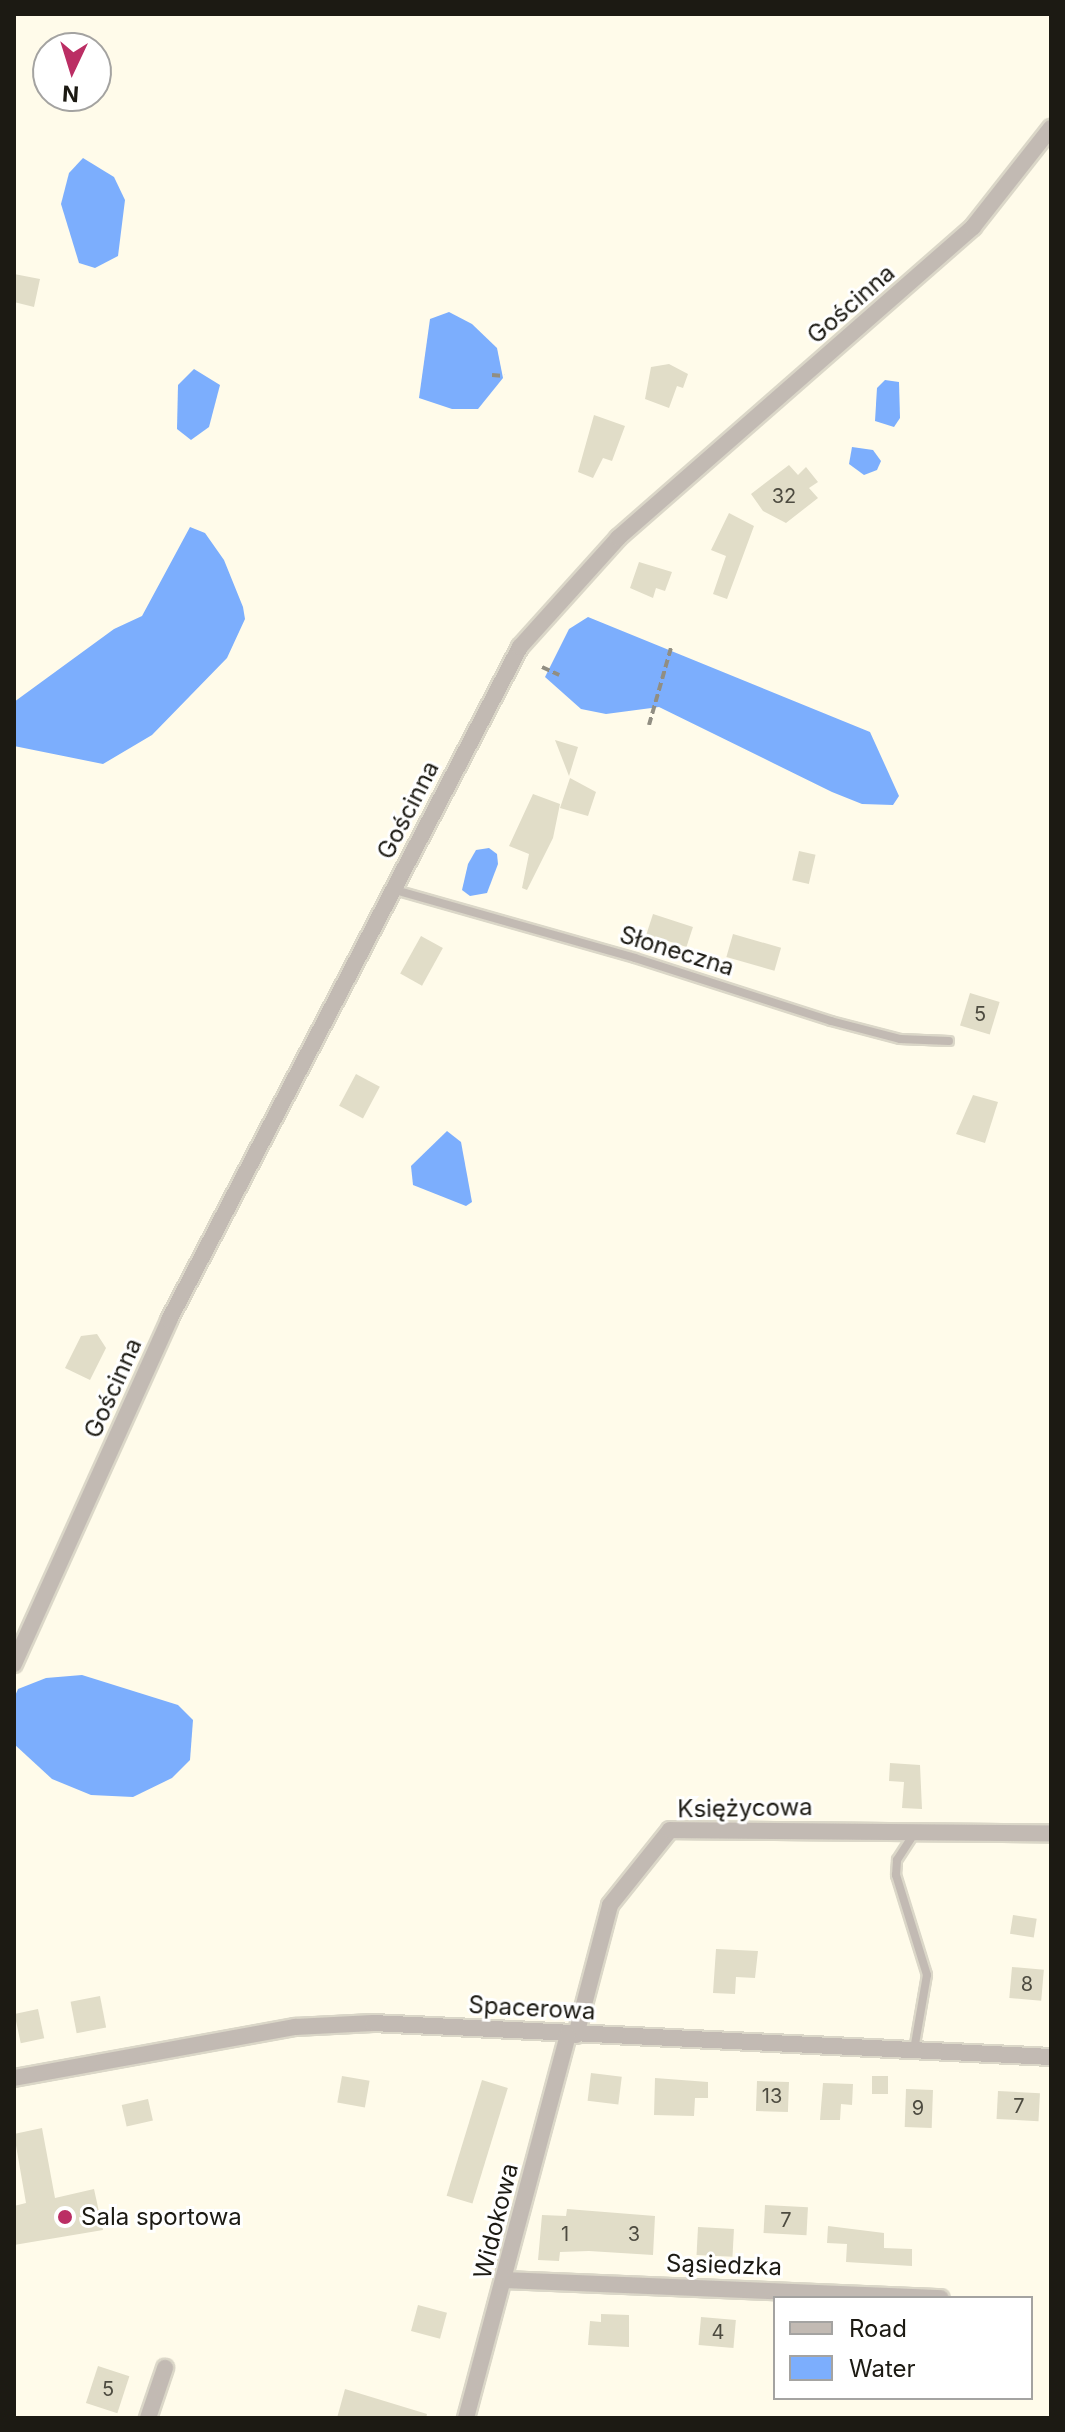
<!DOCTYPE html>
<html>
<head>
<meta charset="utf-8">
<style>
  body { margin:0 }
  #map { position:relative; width:1065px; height:2432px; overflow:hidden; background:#fffbea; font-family:Inter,sans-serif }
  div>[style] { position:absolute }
  .water>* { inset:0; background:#7caefd }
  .building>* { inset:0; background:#e1ddc8; transform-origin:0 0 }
  .path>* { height:4px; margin-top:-2px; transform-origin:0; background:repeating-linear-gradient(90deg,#918e82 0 8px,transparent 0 12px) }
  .roads { filter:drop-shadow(2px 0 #dbd7c8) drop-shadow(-2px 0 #dbd7c8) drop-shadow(0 2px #dbd7c8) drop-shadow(0 -2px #dbd7c8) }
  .service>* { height:8px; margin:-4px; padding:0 4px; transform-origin:4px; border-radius:4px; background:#c2bab3 }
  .minor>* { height:16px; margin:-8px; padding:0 8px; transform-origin:8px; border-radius:8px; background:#c2bab3 }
  .dots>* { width:22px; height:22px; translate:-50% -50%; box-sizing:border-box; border:4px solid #fff; border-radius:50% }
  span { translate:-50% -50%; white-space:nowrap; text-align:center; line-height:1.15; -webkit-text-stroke:6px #fff; paint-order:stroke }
  .number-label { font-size:20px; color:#4d4b40 }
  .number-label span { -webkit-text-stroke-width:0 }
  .street-label { font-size:24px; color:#1c1a13 }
  .poi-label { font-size:24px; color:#1c1a13 }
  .left { translate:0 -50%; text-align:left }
  .frame { position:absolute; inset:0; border:16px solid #1c1a13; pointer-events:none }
  .legend { position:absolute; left:773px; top:2296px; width:260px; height:104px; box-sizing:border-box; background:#fff; border:2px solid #a4a3a1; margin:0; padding:10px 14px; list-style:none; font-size:24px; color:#1c1a13 }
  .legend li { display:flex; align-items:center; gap:16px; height:40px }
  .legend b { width:40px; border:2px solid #a4a3a1 }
  .north { position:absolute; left:32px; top:32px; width:80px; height:80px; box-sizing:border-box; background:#fff; border:2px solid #a4a3a1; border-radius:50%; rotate:184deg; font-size:22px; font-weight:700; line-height:32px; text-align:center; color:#1c1a13 }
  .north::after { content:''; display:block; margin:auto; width:28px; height:36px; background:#bb2e64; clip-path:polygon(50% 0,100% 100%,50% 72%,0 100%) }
</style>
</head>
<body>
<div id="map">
  <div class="water">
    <i style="clip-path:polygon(83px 158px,114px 177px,125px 200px,118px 256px,95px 268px,79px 263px,61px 204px,69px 173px)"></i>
    <i style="clip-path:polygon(449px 312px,472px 324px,497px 348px,503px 378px,478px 409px,452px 409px,419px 398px,430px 319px)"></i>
    <i style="clip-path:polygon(194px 369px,220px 385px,209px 427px,191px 440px,177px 429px,178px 385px)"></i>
    <i style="clip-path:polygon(885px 380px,899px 382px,900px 418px,894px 427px,875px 421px,877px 388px)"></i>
    <i style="clip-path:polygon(852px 447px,873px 450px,881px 461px,877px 470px,864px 475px,849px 464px)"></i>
    <i style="clip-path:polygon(190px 527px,205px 533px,224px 560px,243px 607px,245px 619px,227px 658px,152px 735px,103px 764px,14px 746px,14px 702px,114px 629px,142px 616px)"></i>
    <i style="clip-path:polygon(588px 617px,870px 732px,899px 796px,893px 805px,862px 804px,832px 792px,659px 707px,606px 714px,581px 709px,545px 677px,569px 629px)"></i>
    <i style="clip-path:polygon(489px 848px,497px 854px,498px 864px,487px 893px,470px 896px,462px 890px,468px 864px,476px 850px)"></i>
    <i style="clip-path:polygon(447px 1131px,461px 1142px,472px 1202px,466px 1206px,413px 1185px,411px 1166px)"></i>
    <i style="clip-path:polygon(82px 1675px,178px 1705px,193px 1720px,190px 1760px,172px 1778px,133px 1797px,91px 1795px,52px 1779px,14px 1744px,14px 1698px,18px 1689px,46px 1678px)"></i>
  </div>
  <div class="building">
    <i style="clip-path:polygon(14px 274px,40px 279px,34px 307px,14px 302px)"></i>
    <i style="clip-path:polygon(669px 364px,688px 374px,683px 388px,677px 386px,669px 408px,645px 399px,651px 367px)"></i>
    <i style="clip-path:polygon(594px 415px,625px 426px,612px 461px,603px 458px,593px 478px,578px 472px)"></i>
    <i style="clip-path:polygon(789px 465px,798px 475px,806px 467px,818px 482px,809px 488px,818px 498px,786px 523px,763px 511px,751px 494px)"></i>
    <i style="clip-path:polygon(729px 513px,754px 526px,727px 599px,713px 594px,726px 556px,711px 550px)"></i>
    <i style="clip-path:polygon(639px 562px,672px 572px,665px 591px,656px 588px,653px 598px,630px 588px)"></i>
    <i style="clip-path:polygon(555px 740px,578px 747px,569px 776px)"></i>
    <i style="clip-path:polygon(570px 778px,596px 792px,588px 816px,560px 808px)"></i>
    <i style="clip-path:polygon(533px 794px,560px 804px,553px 838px,527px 890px,522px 888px,529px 854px,509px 846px)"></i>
    <i style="left:799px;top:851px;width:17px;height:30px;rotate:13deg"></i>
    <i style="left:653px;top:914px;width:42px;height:21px;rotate:18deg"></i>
    <i style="left:733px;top:934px;width:50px;height:24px;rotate:16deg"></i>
    <i style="left:421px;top:936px;width:25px;height:43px;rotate:29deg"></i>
    <i style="left:970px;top:993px;width:31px;height:34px;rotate:17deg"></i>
    <i style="left:356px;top:1074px;width:27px;height:36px;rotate:28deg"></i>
    <i style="clip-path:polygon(973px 1095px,998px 1102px,985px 1143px,956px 1134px)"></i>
    <i style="clip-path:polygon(97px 1334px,106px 1348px,90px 1380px,65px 1368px,81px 1336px)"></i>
    <i style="clip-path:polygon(890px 1763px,920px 1765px,922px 1809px,902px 1808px,904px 1782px,889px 1781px)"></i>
    <i style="left:1013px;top:1915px;width:24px;height:19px;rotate:9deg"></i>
    <i style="clip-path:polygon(716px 1949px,758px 1951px,755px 1978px,736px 1977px,735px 1994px,713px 1993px)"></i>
    <i style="left:1012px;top:1967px;width:32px;height:31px;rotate:5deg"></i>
    <i style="left:100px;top:1996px;width:32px;height:30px;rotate:79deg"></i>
    <i style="left:38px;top:2009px;width:30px;height:24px;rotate:78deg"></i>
    <i style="left:591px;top:2073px;width:31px;height:28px;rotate:7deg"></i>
    <i style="left:342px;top:2076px;width:28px;height:27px;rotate:10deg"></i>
    <i style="left:872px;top:2076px;width:16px;height:18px"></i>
    <i style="clip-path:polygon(655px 2078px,708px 2082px,708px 2098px,695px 2098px,694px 2116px,654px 2115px)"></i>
    <i style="left:482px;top:2080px;width:27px;height:121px;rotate:17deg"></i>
    <i style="left:757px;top:2081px;width:32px;height:30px;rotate:2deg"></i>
    <i style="clip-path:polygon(823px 2083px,853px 2084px,852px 2105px,841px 2104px,840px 2120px,820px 2120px)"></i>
    <i style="left:906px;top:2089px;width:27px;height:38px;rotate:2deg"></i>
    <i style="left:998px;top:2091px;width:42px;height:28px;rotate:3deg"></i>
    <i style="left:148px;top:2099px;width:22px;height:27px;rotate:77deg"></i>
    <i style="clip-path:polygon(42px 2128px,55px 2198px,94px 2189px,103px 2230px,14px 2245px,14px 2206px,26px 2203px,14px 2134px)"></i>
    <i style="left:765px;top:2205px;width:43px;height:28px;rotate:3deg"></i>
    <i style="clip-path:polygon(567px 2209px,655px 2216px,653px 2255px,589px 2251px,560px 2252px,559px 2261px,538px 2260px,542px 2215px,566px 2216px)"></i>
    <i style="clip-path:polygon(828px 2226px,884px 2233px,884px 2248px,912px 2249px,912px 2266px,846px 2262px,847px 2244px,827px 2243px)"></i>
    <i style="left:698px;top:2227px;width:36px;height:28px;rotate:3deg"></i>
    <i style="left:418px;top:2305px;width:30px;height:27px;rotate:15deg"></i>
    <i style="clip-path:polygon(601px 2314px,629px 2315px,629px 2347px,588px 2345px,590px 2321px,601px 2322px)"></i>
    <i style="left:701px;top:2317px;width:35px;height:28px;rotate:5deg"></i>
    <i style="left:98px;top:2366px;width:33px;height:39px;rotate:18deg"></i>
    <i style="clip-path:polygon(345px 2389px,427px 2414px,426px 2418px,337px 2418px)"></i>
  </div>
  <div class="path">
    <i style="left:492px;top:375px;width:12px;rotate:5deg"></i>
    <i style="left:542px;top:667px;width:19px;rotate:25deg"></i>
    <i style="left:649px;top:725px;width:80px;rotate:-74.1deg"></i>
  </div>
  <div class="roads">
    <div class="service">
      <i style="left:395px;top:890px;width:249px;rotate:15.8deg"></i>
      <i style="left:635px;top:958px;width:206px;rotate:17.8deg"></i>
      <i style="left:831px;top:1021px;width:71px;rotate:14.6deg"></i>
      <i style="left:900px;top:1039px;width:49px;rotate:2.3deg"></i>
      <i style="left:914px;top:2050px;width:76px;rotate:-80.2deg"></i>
      <i style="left:927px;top:1975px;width:105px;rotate:-107.2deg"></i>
      <i style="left:896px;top:1875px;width:15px;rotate:-86deg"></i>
      <i style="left:897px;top:1860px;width:31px;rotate:-57deg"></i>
    </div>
    <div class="minor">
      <i style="left:14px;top:1664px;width:377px;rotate:-65.7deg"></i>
      <i style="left:169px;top:1320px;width:759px;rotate:-62.46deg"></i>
      <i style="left:520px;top:647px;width:147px;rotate:-48deg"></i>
      <i style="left:618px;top:538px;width:472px;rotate:-41.2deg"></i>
      <i style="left:973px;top:227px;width:126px;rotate:-51.8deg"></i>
      <i style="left:576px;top:2035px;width:134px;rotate:-75.3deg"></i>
      <i style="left:610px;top:1905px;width:96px;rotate:-51.3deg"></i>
      <i style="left:670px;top:1830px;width:381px;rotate:0.5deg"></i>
      <i style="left:14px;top:2078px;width:286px;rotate:-10.3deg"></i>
      <i style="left:295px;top:2027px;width:78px;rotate:-2.9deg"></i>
      <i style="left:373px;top:2023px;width:679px;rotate:2.87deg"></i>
      <i style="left:506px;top:2280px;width:435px;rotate:2.4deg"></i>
      <i style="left:148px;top:2418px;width:53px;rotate:-71.2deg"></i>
      <i style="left:466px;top:2418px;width:396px;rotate:-75.1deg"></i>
    </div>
  </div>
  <div class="dots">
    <i style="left:65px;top:2217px;background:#bb2e64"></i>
  </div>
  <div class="number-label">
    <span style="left:784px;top:496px">32</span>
    <span style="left:980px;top:1014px">5</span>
    <span style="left:1027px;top:1984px">8</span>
    <span style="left:772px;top:2096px">13</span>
    <span style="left:1019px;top:2106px">7</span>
    <span style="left:918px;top:2108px">9</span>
    <span style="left:786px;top:2220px">7</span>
    <span style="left:565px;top:2234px">1</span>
    <span style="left:634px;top:2234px">3</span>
    <span style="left:718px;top:2332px">4</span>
    <span style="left:108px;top:2389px">5</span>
  </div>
  <div class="street-label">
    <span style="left:851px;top:304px;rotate:-41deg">Gościnna</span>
    <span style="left:408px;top:810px;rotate:-63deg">Gościnna</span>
    <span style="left:677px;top:951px;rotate:17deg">Słoneczna</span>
    <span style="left:113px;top:1388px;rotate:-66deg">Gościnna</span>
    <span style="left:745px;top:1808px;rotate:-1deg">Księżycowa</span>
    <span style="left:532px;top:2008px;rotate:3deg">Spacerowa</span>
    <span style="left:496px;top:2221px;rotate:-76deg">Widokowa</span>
    <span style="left:724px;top:2265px;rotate:2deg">Sąsiedzka</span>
  </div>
  <div class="poi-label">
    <span class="left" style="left:81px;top:2217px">Sala sportowa</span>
  </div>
  <div class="frame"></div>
  <ul class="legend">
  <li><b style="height:10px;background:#c2bab3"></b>Road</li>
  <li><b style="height:22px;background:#7caefd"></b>Water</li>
  </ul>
  <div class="north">N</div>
</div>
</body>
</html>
